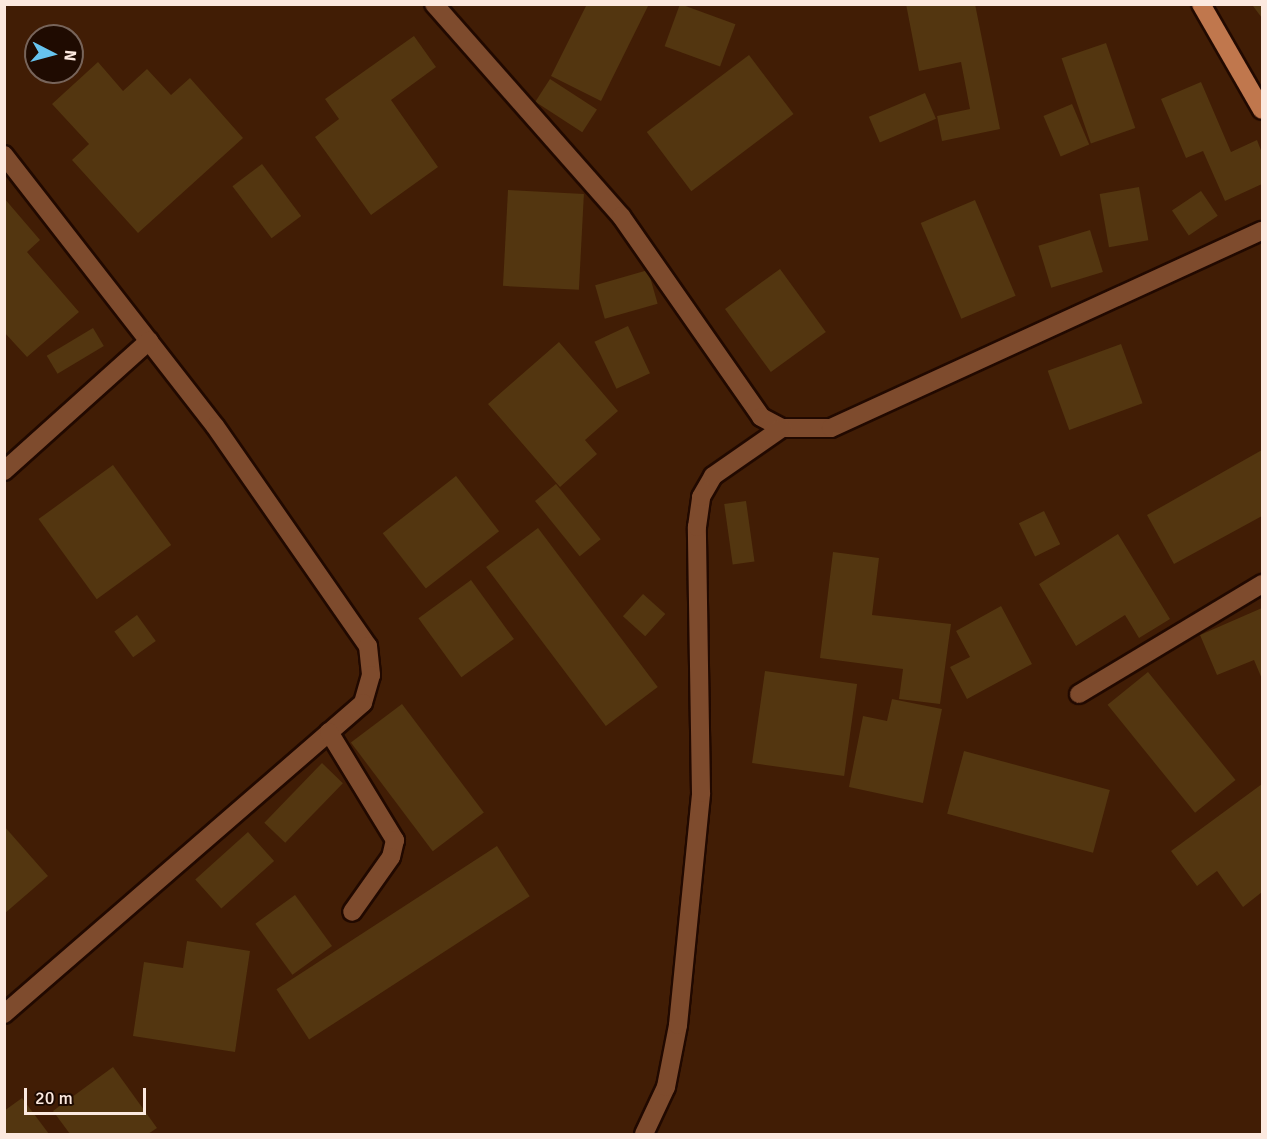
<!DOCTYPE html>
<html>
<head>
<meta charset="utf-8">
<style>
  body { margin:0 }
  #map { position:relative; width:1267px; height:1139px; overflow:hidden; background:#411d05; font-family:Signika,sans-serif }
  div>[style] { position:absolute }
  .building>* { inset:0; background:#533610; transform-origin:0 0 }
  .roads { filter:drop-shadow(2px 0 #210900) drop-shadow(-2px 0 #210900) drop-shadow(0 2px #210900) drop-shadow(0 -2px #210900) }
  .minor>* { height:18px; margin:-9px; padding:0 9px; transform-origin:9px; border-radius:9px; background:#7e4b2d }
  .major>* { height:18px; margin:-9px; padding:0 9px; transform-origin:9px; border-radius:9px; background:#c0774d }
  span { translate:-50% -50%; white-space:nowrap; text-align:center; line-height:1.15; -webkit-text-stroke:4.5px #1f0b01; paint-order:stroke }
  .frame { position:absolute; inset:0; border:6px solid #fce9df; pointer-events:none }
  .north { position:absolute; left:24px; top:24px; width:60px; height:60px; box-sizing:border-box; background:#1f0b01; border:2px solid #77645a; border-radius:50%; rotate:96deg; font-size:16px; font-weight:700; line-height:24px; text-align:center; color:#fce9df }
  .north::after { content:''; display:block; margin:auto; width:21px; height:27px; background:#67c4ef; clip-path:polygon(50% 0,100% 100%,50% 72%,0 100%) }
  .scale { position:absolute; left:24px; top:1088px; width:122px; height:27px; box-sizing:border-box; border:3px solid #fce9df; border-top:0; padding-left:8px; font-size:18px; line-height:21px; white-space:nowrap; color:#fce9df; -webkit-text-stroke:4px #1f0b01; paint-order:stroke }
</style>
</head>
<body>
<div id="map">
  <div class="building">
    <i style="clip-path:polygon(587px 4px,649px 4px,601px 101px,551px 76px)"></i>
    <i style="left:680px;top:4px;width:59px;height:45px;rotate:20deg"></i>
    <i style="clip-path:polygon(906px 4px,975px 4px,1000px 129px,942px 141px,937px 116px,970px 109px,961px 62px,919px 71px)"></i>
    <i style="clip-path:polygon(1255px 4px,1262px 4px,1262px 18px,1253px 6px)"></i>
    <i style="clip-path:polygon(414px 36px,436px 67px,391px 100px,438px 167px,371px 215px,315px 137px,339px 119px,325px 99px)"></i>
    <i style="left:1106px;top:43px;width:90px;height:47px;rotate:71deg"></i>
    <i style="left:749px;top:55px;width:74px;height:128px;rotate:53deg"></i>
    <i style="clip-path:polygon(98px 62px,123px 91px,147px 69px,171px 95px,190px 78px,243px 138px,138px 233px,72px 160px,89px 144px,52px 104px)"></i>
    <i style="left:550px;top:79px;width:56px;height:27px;rotate:33deg"></i>
    <i style="clip-path:polygon(1201px 82px,1231px 152px,1257px 140px,1262px 153px,1262px 184px,1225px 201px,1203px 151px,1186px 158px,1161px 99px)"></i>
    <i style="left:925px;top:93px;width:28px;height:61px;rotate:67deg"></i>
    <i style="left:1072px;top:104px;width:44px;height:31px;rotate:67deg"></i>
    <i style="left:262px;top:164px;width:65px;height:37px;rotate:53deg"></i>
    <i style="left:1139px;top:187px;width:54px;height:40px;rotate:80deg"></i>
    <i style="left:508px;top:190px;width:76px;height:96px;rotate:3deg"></i>
    <i style="left:1201px;top:191px;width:30px;height:35px;rotate:56deg"></i>
    <i style="clip-path:polygon(4px 198px,40px 240px,27px 252px,79px 312px,27px 357px,4px 332px)"></i>
    <i style="left:975px;top:200px;width:104px;height:59px;rotate:67deg"></i>
    <i style="left:1090px;top:230px;width:44px;height:54px;rotate:73deg"></i>
    <i style="left:780px;top:269px;width:78px;height:68px;rotate:54deg"></i>
    <i style="left:648px;top:270px;width:35px;height:55px;rotate:74deg"></i>
    <i style="left:628px;top:326px;width:52px;height:37px;rotate:65deg"></i>
    <i style="left:93px;top:328px;width:21px;height:54px;rotate:59deg"></i>
    <i style="clip-path:polygon(559px 342px,618px 411px,585px 440px,597px 454px,560px 487px,488px 404px)"></i>
    <i style="left:1121px;top:344px;width:63px;height:78px;rotate:70deg"></i>
    <i style="clip-path:polygon(1262px 450px,1262px 516px,1174px 564px,1147px 515px)"></i>
    <i style="left:113px;top:465px;width:99px;height:92px;rotate:54deg"></i>
    <i style="left:456px;top:476px;width:70px;height:93px;rotate:52deg"></i>
    <i style="left:556px;top:484px;width:71px;height:27px;rotate:51deg"></i>
    <i style="left:746px;top:501px;width:61px;height:22px;rotate:82deg"></i>
    <i style="left:1044px;top:511px;width:37px;height:28px;rotate:64deg"></i>
    <i style="left:538px;top:528px;width:199px;height:65px;rotate:53deg"></i>
    <i style="clip-path:polygon(1118px 534px,1170px 619px,1139px 638px,1125px 615px,1076px 646px,1039px 584px)"></i>
    <i style="clip-path:polygon(833px 552px,879px 558px,872px 615px,951px 624px,940px 704px,899px 699px,903px 669px,820px 658px)"></i>
    <i style="left:471px;top:580px;width:73px;height:65px;rotate:54deg"></i>
    <i style="left:643px;top:594px;width:30px;height:30px;rotate:42deg"></i>
    <i style="clip-path:polygon(1001px 606px,1032px 664px,967px 699px,950px 667px,970px 657px,956px 631px)"></i>
    <i style="clip-path:polygon(1262px 608px,1262px 679px,1254px 660px,1217px 675px,1200px 635px)"></i>
    <i style="left:137px;top:615px;width:32px;height:28px;rotate:54deg"></i>
    <i style="left:765px;top:671px;width:93px;height:93px;rotate:8deg"></i>
    <i style="left:1148px;top:672px;width:139px;height:52px;rotate:51deg"></i>
    <i style="clip-path:polygon(892px 699px,942px 709px,923px 803px,849px 787px,863px 716px,887px 721px)"></i>
    <i style="left:402px;top:704px;width:136px;height:64px;rotate:53deg"></i>
    <i style="left:964px;top:751px;width:151px;height:65px;rotate:15deg"></i>
    <i style="left:322px;top:763px;width:29px;height:83px;rotate:44deg"></i>
    <i style="clip-path:polygon(1262px 784px,1262px 892px,1243px 907px,1217px 871px,1197px 886px,1171px 851px)"></i>
    <i style="clip-path:polygon(4px 826px,48px 876px,4px 914px)"></i>
    <i style="left:248px;top:832px;width:39px;height:71px;rotate:48deg"></i>
    <i style="left:497px;top:846px;width:60px;height:263px;rotate:57deg"></i>
    <i style="left:295px;top:895px;width:63px;height:49px;rotate:54deg"></i>
    <i style="clip-path:polygon(187px 941px,250px 951px,235px 1052px,133px 1036px,144px 962px,183px 968px)"></i>
    <i style="clip-path:polygon(113px 1067px,157px 1128px,148px 1134px,70px 1134px,53px 1111px)"></i>
    <i style="clip-path:polygon(22px 1098px,49px 1134px,4px 1134px,4px 1111px)"></i>
  </div>
  <div class="roads">
    <div class="minor">
      <i style="left:434px;top:4px;width:283px;rotate:48.6deg"></i>
      <i style="left:621px;top:216px;width:245px;rotate:55.1deg"></i>
      <i style="left:761px;top:417px;width:24px;rotate:28deg"></i>
      <i style="left:782px;top:428px;width:49px"></i>
      <i style="left:831px;top:428px;width:474px;rotate:-24.6deg"></i>
      <i style="left:4px;top:155px;width:343px;rotate:52.1deg"></i>
      <i style="left:215px;top:426px;width:268px;rotate:55.2deg"></i>
      <i style="left:368px;top:646px;width:29px;rotate:84deg"></i>
      <i style="left:371px;top:675px;width:29px;rotate:106deg"></i>
      <i style="left:363px;top:703px;width:475px;rotate:139.1deg"></i>
      <i style="left:4px;top:471px;width:195px;rotate:-41.9deg"></i>
      <i style="left:1079px;top:694px;width:214px;rotate:-31deg"></i>
      <i style="left:329px;top:732px;width:127px;rotate:58.6deg"></i>
      <i style="left:395px;top:840px;width:17px;rotate:103deg"></i>
      <i style="left:391px;top:857px;width:67px;rotate:125.3deg"></i>
      <i style="left:644px;top:1134px;width:52px;rotate:-64.9deg"></i>
      <i style="left:666px;top:1087px;width:63px;rotate:-79deg"></i>
      <i style="left:678px;top:1025px;width:233px;rotate:-84.3deg"></i>
      <i style="left:701px;top:793px;width:266px;rotate:-90.9deg"></i>
      <i style="left:697px;top:527px;width:30px;rotate:-82deg"></i>
      <i style="left:701px;top:497px;width:24px;rotate:-60deg"></i>
      <i style="left:713px;top:476px;width:84px;rotate:-34.8deg"></i>
    </div>
    <div class="major">
      <i style="left:1201px;top:4px;width:122px;rotate:60.1deg"></i>
    </div>
  </div>
  <div class="frame"></div>
  <div class="north">N</div>
  <div class="scale">20 m</div>
</div>
</body>
</html>
